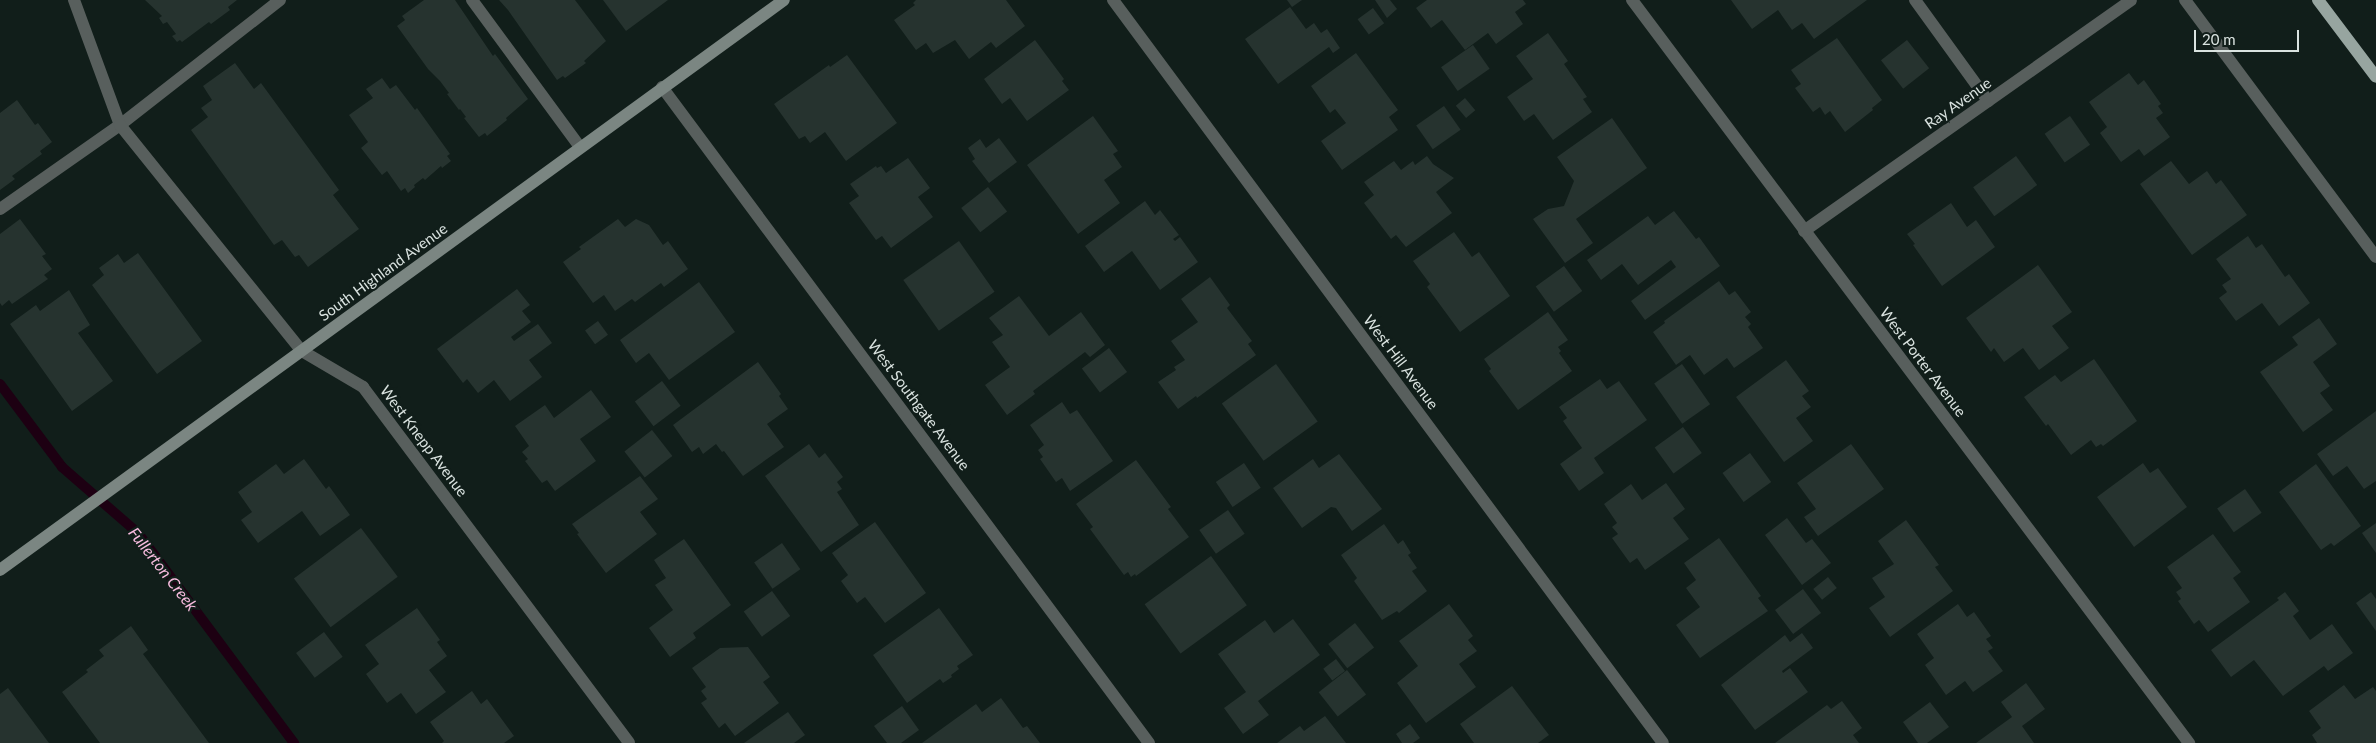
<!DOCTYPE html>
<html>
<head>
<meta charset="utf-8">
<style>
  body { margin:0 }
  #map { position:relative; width:2376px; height:743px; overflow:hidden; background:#111e1a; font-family:Lato,sans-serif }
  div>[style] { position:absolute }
  .stream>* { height:10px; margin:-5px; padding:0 5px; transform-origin:5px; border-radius:5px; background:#1d0012 }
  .building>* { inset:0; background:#26332f; transform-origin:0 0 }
  .lane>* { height:12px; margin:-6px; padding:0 6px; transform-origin:6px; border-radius:6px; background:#585f5d }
  .street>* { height:12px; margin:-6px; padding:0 6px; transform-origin:6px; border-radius:6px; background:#585f5d }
  .secondary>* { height:12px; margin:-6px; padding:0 6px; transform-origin:6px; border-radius:6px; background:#7b8682 }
  .primary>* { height:12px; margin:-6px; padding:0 6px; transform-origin:6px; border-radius:6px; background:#97a5a0 }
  span { translate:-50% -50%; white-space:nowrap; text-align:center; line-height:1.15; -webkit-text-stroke:4.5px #111e1a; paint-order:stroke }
  .street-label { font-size:15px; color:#dae3e0 }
  .water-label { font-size:16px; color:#f8bcdf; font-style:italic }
  .scale { position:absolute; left:2194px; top:30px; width:105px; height:22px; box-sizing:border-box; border:2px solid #dae3e0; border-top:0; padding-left:6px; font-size:15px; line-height:18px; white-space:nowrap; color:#dae3e0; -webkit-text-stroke:4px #111e1a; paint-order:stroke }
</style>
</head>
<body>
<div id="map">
  <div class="stream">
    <i style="left:0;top:384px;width:104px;rotate:53.2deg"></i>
    <i style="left:62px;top:467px;width:101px;rotate:41deg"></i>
    <i style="left:138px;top:533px;width:262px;rotate:53.4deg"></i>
  </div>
  <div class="building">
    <i style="clip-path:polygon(145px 0,237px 0,228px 7px,230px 10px,211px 24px,209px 22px,182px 42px,180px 40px,177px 42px,172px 36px,176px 34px,167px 22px,163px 24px,159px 18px,162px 16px)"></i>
    <i style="clip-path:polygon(424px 0,455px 0,493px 56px,495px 54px,528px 99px,506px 118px,507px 120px,487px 136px,485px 133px,479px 137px,464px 118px,466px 117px,460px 109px,459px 110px,447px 94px,449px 93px,440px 81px,428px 69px,397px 26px,405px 20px,402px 16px)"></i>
    <i style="clip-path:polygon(499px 0,575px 0,606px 41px,584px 61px,586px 63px,565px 78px,563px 76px,557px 80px,508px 10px)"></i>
    <i style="clip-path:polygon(603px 0,668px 0,626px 31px)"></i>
    <i style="clip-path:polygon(916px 0,1006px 0,1025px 26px,996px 48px,991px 42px,969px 59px,955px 40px,933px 53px,926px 43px,916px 50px,894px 20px,915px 5px,913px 3px)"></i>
    <i style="clip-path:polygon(1287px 0,1302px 0,1292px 7px)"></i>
    <i style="clip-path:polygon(1375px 0,1390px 0,1397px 9px,1387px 18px)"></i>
    <i style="clip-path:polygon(1427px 0,1523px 0,1526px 4px,1515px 12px,1523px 24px,1496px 44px,1488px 33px,1465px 50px,1442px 20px,1431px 28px,1416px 8px)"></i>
    <i style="clip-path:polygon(1731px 0,1867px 0,1814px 39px,1802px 23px,1792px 30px,1778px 10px,1752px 29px)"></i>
    <i style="clip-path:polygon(1290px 7px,1306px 29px,1314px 23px,1321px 33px,1327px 29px,1340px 48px,1333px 53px,1329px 47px,1278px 84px,1245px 39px)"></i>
    <i style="left:1373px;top:8px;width:19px;height:19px;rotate:54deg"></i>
    <i style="clip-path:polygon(1548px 33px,1568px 61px,1564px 64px,1587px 97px,1583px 99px,1592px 112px,1553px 140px,1534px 114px,1524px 121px,1507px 97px,1533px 79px,1516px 56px)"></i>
    <i style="clip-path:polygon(1837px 38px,1882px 100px,1872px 108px,1873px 110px,1845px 132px,1830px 111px,1825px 115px,1820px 107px,1813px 112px,1795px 88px,1801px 84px,1791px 70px)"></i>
    <i style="clip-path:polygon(1035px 40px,1064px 79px,1062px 81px,1069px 90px,1027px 121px,1010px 98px,1002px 104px,984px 79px)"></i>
    <i style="left:1907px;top:40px;width:36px;height:33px;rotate:52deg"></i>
    <i style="left:1473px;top:45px;width:29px;height:39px;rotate:55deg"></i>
    <i style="clip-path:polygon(1356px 53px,1398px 110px,1389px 117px,1398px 130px,1342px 170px,1321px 141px,1346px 123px,1335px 109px,1330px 113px,1311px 86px)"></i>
    <i style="clip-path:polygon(847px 55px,897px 123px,846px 161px,825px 132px,810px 143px,805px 136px,799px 139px,774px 104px,829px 65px,830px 67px)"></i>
    <i style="clip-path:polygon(235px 63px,254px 89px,261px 83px,339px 190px,333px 195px,359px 229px,308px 267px,299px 255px,295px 257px,282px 240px,274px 245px,191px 130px,208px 117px,201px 108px,212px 100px,203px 86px)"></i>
    <i style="clip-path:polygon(2129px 73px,2138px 85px,2144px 80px,2161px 104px,2158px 106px,2163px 113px,2156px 118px,2170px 137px,2144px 156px,2139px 149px,2121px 162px,2100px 133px,2107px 127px,2089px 102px)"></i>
    <i style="clip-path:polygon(382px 78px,390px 89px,396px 85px,415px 110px,417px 108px,450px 154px,447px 156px,451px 161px,442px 168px,441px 166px,425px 180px,423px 178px,414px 185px,415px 187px,408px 193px,405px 188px,401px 191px,387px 171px,382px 175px,361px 148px,368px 142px,349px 115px,373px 98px,366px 89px)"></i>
    <i style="left:1465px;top:98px;width:16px;height:12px;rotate:50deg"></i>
    <i style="clip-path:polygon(17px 100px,35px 125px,38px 123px,52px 142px,40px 151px,42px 154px,12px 176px,15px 179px,0 190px,0 113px)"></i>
    <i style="left:1444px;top:106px;width:29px;height:34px;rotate:55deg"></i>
    <i style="clip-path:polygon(1093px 116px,1118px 151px,1113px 154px,1122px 167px,1104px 180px,1120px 203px,1078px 234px,1027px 165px)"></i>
    <i style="left:2070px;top:116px;width:35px;height:31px;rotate:55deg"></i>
    <i style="clip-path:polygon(1612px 118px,1647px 168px,1576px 219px,1593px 243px,1565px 263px,1533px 219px,1548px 209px,1564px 206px,1574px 181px,1557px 157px)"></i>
    <i style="clip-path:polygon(999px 138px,1017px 162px,989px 183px,972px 161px,975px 159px,968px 148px,980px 139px,986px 148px)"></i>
    <i style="clip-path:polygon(1427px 156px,1433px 164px,1454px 178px,1436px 192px,1452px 213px,1406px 247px,1396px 235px,1391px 239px,1364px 203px,1374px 195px,1364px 182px,1394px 161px,1401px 170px,1413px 161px,1415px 165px)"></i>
    <i style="left:2016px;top:156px;width:36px;height:53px;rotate:54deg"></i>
    <i style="clip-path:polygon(908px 158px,930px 188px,918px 197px,933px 217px,891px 248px,882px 236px,876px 240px,849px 203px,859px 196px,850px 184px,876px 166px,877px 168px,881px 166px,886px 173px)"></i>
    <i style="clip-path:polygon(2171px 161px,2189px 184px,2207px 171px,2216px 184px,2221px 180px,2247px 215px,2192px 255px,2140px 184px)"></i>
    <i style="left:988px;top:187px;width:31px;height:34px;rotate:52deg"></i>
    <i style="clip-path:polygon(1145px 201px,1155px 215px,1160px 210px,1179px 235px,1173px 239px,1175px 241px,1180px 237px,1198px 262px,1160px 290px,1132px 251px,1104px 272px,1085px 246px)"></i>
    <i style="clip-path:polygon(1951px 203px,1967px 227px,1976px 220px,1995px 247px,1942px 286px,1913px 245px,1915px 244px,1907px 234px)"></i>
    <i style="clip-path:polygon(1674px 211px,1696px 239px,1699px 237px,1720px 266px,1645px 320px,1631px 301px,1676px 267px,1671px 260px,1638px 285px,1622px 264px,1601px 280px,1587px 260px,1648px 216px,1655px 225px)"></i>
    <i style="clip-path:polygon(20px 219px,46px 254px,42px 256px,52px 269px,44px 275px,48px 279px,12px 304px,9px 300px,2px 306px,0 303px,0 234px)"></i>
    <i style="clip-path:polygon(618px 219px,625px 227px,636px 219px,649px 225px,663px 245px,668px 241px,688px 269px,664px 287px,661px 283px,635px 302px,632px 299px,615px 311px,604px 295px,593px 303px,563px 262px,581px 249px,579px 247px)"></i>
    <i style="clip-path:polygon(1454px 232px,1472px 257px,1479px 252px,1510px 296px,1460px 332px,1427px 287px,1430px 284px,1413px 261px)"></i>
    <i style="clip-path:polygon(2248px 236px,2256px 248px,2262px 244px,2285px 277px,2289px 274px,2310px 303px,2279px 326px,2262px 303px,2236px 321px,2219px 298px,2227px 292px,2222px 285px,2231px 279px,2216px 259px)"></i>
    <i style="left:959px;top:241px;width:62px;height:68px;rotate:55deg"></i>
    <i style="clip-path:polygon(138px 253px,202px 341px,157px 374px,92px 285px,104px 275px,99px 268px,118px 254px,124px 263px)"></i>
    <i style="clip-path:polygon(2038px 265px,2072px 312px,2052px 326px,2069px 348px,2039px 370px,2023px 348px,2004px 362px,1994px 348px,1991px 352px,1966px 318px)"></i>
    <i style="left:1564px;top:266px;width:31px;height:35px;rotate:54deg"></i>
    <i style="clip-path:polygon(1210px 277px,1230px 305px,1227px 308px,1252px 341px,1248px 344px,1256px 355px,1197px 398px,1196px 396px,1178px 409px,1158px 382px,1176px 370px,1174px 367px,1185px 360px,1171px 341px,1198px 322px,1181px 299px)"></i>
    <i style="clip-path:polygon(1719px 281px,1729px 295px,1735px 291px,1751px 312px,1745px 317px,1751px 324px,1748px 327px,1763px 348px,1734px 368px,1727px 358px,1704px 375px,1690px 355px,1676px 365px,1653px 332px,1665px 323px,1664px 321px)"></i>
    <i style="clip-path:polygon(699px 282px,735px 332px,669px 380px,649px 353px,636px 363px,620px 340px)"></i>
    <i style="clip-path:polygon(517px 289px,530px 305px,522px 311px,531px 322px,511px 337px,514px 341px,538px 324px,552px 343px,529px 360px,542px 377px,510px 401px,494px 380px,478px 393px,467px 379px,463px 383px,437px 349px)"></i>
    <i style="clip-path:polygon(69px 290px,90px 325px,78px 333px,113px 381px,72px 411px,10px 324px,36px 305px,40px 311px)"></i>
    <i style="clip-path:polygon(1019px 296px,1049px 336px,1081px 312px,1105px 345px,1090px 357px,1085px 352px,1033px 391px,1035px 394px,1007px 415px,985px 385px,1010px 367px,992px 342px,1003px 335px,989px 318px)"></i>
    <i style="clip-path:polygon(1548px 312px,1568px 340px,1558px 347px,1561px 351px,1559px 353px,1572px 371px,1518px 410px,1489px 371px,1491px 369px,1484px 359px)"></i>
    <i style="clip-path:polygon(2319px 318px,2337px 344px,2313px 362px,2330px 386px,2320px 393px,2333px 410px,2303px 432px,2260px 372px,2298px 345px,2292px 337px)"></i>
    <i style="left:598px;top:321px;width:17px;height:16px;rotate:54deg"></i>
    <i style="left:1109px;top:348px;width:30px;height:34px;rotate:53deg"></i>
    <i style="clip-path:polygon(2094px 359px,2137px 421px,2103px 446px,2101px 444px,2096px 447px,2091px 440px,2071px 455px,2048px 424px,2046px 426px,2024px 397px,2055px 375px,2061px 382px)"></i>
    <i style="clip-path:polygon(1786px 360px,1809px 391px,1802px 396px,1811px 407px,1796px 418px,1813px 441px,1784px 462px,1736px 397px)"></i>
    <i style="clip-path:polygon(758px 362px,781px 394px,779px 396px,788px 409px,767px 424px,784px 447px,743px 476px,724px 451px,722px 452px,716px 444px,703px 454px,699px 447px,692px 452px,673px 425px)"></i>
    <i style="left:1276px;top:364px;width:71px;height:67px;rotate:54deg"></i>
    <i style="left:1682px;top:364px;width:49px;height:34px;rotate:55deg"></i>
    <i style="clip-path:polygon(1600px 379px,1607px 389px,1619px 381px,1647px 420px,1594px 458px,1604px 473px,1579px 491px,1560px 464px,1582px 448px,1563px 421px,1567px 418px,1559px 407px)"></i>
    <i style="left:662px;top:381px;width:31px;height:34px;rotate:53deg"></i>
    <i style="clip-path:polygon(591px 390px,611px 417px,580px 439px,596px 461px,555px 491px,547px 480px,542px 483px,525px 461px,528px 459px,522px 452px,529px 446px,515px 426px,545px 405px,554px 418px)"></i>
    <i style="clip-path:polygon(1062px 402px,1070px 414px,1077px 410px,1113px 461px,1070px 491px,1062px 478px,1056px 482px,1040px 459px,1043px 457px,1038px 450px,1044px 445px,1030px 425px)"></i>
    <i style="clip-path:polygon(2376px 411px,2376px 481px,2364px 489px,2347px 466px,2333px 476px,2317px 454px)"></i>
    <i style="left:1683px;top:427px;width:32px;height:35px;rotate:54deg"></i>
    <i style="left:652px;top:430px;width:33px;height:35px;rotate:52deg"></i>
    <i style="clip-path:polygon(809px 444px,819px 458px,825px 453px,843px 477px,837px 482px,842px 489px,837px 492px,859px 525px,821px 552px,765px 476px)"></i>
    <i style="clip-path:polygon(1851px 444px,1884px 489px,1818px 536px,1804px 517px,1816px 509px,1797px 483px)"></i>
    <i style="left:1750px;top:453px;width:36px;height:34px;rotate:54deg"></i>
    <i style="clip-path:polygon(1339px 454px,1382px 509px,1352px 531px,1336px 508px,1331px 507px,1302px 528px,1273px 488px,1313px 459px,1319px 468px)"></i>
    <i style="clip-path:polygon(304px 459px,326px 489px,329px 486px,350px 515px,320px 536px,302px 511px,258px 543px,241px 520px,252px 512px,238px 492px,276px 464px,284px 474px)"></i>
    <i style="clip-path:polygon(1136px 460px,1171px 507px,1168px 509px,1189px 537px,1136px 576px,1135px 574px,1131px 577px,1128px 572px,1124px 575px,1090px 529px,1093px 527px,1076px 504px)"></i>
    <i style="left:1244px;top:463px;width:30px;height:34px;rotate:56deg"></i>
    <i style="clip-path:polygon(2143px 463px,2150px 473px,2158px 468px,2187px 507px,2134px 547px,2097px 497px)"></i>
    <i style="clip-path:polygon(2316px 464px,2361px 526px,2334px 546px,2331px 543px,2321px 550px,2279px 492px)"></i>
    <i style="clip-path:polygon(640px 476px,658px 499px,640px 512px,657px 534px,606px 573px,577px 534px,579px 533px,572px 524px)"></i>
    <i style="clip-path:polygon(1666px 483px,1685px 509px,1673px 518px,1689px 539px,1645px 570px,1637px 558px,1630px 563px,1612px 538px,1618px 534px,1612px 527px,1617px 523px,1604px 504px,1631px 484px,1642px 500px)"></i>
    <i style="left:2245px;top:489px;width:29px;height:34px;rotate:55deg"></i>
    <i style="left:1228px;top:510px;width:29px;height:35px;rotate:55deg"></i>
    <i style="clip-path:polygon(1787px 518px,1806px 543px,1812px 539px,1831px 563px,1802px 585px,1765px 535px)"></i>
    <i style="clip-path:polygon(1906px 520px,1939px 565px,1935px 567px,1953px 591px,1890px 637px,1869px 608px,1885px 597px,1872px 578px,1894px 564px,1878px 541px)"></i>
    <i style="clip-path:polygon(875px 522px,926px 593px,885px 623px,865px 597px,857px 603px,841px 581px,848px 575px,832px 553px)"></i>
    <i style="clip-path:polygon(2376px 523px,2376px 553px,2362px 533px)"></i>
    <i style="clip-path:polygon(1384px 524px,1398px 544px,1403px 540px,1411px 553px,1408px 555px,1417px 568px,1412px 571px,1427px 591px,1399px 613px,1397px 611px,1382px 620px,1354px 581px,1357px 578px,1341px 555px)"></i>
    <i style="left:361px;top:528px;width:61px;height:84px;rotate:53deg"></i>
    <i style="clip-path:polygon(2213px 534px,2241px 572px,2233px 578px,2250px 602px,2208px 632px,2199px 620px,2194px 624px,2178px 601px,2181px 599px,2176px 592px,2182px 588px,2167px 567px)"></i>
    <i style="clip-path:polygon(1719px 538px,1761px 596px,1758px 598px,1768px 611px,1700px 658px,1676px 625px,1700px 607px,1686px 588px,1696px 580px,1684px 563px)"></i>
    <i style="clip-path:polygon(684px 539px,731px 605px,693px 633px,696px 638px,670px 657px,649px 628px,673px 610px,655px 585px,666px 578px,654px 560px)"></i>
    <i style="left:782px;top:543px;width:32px;height:34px;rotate:55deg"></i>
    <i style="left:1211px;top:556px;width:61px;height:82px;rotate:54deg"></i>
    <i style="left:1828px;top:577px;width:14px;height:19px;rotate:51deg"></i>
    <i style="left:1803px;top:589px;width:30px;height:35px;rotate:53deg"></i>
    <i style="left:772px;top:591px;width:31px;height:35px;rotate:54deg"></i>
    <i style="clip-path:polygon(2285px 592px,2299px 611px,2293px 616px,2310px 640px,2332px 624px,2353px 653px,2328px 671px,2324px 666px,2283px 696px,2254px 660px,2231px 677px,2211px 650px,2279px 600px,2277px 598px)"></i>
    <i style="clip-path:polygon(2371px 592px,2376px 599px,2376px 631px,2356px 603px)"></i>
    <i style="clip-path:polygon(1449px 604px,1473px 636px,1468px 640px,1477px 651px,1459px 664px,1476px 687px,1426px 723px,1397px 683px,1418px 666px,1399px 641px)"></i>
    <i style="clip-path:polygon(1958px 604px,1967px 617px,1974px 612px,1991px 636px,1986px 639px,1993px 648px,1988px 651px,2003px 671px,1973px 692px,1965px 681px,1946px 695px,1925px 665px,1934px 658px,1917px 634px)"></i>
    <i style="clip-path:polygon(417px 608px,440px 640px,437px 642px,447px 656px,429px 670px,446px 692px,416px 714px,401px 693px,387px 703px,366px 674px,379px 664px,365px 645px)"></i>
    <i style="clip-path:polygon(939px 608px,973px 655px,957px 666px,959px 669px,951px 675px,952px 677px,943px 683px,940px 679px,907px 703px,873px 655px)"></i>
    <i style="clip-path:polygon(1293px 619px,1320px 655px,1258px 701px,1269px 715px,1243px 734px,1224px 708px,1246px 692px,1218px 654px,1265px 620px,1274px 633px)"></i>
    <i style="left:1355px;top:623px;width:31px;height:34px;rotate:52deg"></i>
    <i style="clip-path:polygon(131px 626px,148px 650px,143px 654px,209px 743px,100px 743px,62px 692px,88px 672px,86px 670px,104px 656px,99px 650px)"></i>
    <i style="left:324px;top:632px;width:31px;height:35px;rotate:53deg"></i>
    <i style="clip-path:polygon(1802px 633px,1813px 648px,1782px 671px,1783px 673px,1790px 668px,1808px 692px,1755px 730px,1721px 685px,1785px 635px,1790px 642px)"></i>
    <i style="clip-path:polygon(748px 647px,770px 677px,763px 682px,779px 703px,735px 736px,725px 723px,719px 728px,701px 703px,707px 699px,701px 691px,706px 687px,692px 668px,720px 648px)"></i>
    <i style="left:1336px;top:659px;width:15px;height:16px;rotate:53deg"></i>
    <i style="left:1347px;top:670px;width:31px;height:36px;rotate:52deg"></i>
    <i style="clip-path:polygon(2026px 683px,2045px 709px,2022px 726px,2034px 743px,1976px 743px,2012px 717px,2001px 702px)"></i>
    <i style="clip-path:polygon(2344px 685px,2355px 699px,2373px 687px,2376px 691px,2376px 743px,2317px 743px,2312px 735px,2321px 728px,2309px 711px)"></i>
    <i style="clip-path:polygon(1512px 686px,1549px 735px,1538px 743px,1474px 743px,1460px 724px)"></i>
    <i style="clip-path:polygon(8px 688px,49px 743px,0 743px,0 694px)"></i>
    <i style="clip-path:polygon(472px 691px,481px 704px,487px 699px,514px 736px,504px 743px,442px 743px,444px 741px,430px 722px)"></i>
    <i style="clip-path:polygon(1001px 698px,1023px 728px,1027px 726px,1040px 743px,922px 743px,976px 704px,982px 712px)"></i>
    <i style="clip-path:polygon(1842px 701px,1862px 728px,1853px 735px,1859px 743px,1775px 743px,1827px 705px,1831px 709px)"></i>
    <i style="clip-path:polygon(1930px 702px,1949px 727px,1927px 743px,1918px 743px,1903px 722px)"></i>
    <i style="clip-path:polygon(902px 706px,919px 730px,901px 743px,887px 743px,874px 726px)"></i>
    <i style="clip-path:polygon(788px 712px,805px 735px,794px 743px,744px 743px)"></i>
    <i style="clip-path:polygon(1325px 716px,1346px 743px,1277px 743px,1300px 726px,1304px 731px)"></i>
    <i style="clip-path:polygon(1410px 724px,1420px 738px,1413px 743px,1402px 743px,1396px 734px)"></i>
  </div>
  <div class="lane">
    <i style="left:472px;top:0;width:182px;rotate:53.7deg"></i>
    <i style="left:1915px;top:0;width:125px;rotate:54.1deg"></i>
    <i style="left:0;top:209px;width:146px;rotate:-35deg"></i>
    <i style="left:120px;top:125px;width:203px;rotate:-38deg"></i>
  </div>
  <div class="street">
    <i style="left:74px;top:0;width:133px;rotate:69.8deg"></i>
    <i style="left:120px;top:125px;width:290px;rotate:51.2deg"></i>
    <i style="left:302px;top:351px;width:71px;rotate:30.5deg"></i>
    <i style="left:363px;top:387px;width:444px;rotate:53.2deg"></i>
    <i style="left:1113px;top:0;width:924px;rotate:53.49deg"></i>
    <i style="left:1632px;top:0;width:929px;rotate:53.14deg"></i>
    <i style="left:2185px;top:0;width:320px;rotate:53.4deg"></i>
    <i style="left:662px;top:87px;width:817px;rotate:53.41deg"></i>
    <i style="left:1804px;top:231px;width:400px;rotate:-35.2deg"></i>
  </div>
  <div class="secondary">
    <i style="left:0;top:570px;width:969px;rotate:-36.02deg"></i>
  </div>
  <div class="primary">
    <i style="left:2318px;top:0;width:96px;rotate:53deg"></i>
  </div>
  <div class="street-label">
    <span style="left:1958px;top:103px;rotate:-35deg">Ray Avenue</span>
    <span style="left:383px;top:272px;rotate:-36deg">South Highland Avenue</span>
    <span style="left:1401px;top:362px;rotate:53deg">West Hill Avenue</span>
    <span style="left:1923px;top:362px;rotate:53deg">West Porter Avenue</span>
    <span style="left:919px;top:405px;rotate:53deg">West Southgate Avenue</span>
    <span style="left:424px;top:441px;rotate:53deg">West Knepp Avenue</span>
  </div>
  <div class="water-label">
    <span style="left:163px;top:569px;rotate:52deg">Fullerton Creek</span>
  </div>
  <div class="scale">20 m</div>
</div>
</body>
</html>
